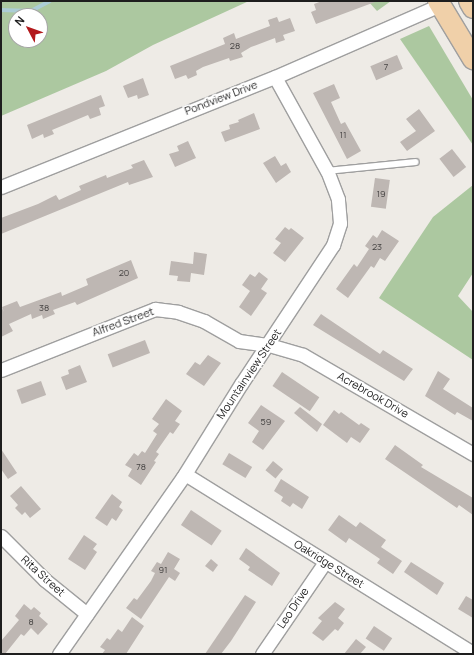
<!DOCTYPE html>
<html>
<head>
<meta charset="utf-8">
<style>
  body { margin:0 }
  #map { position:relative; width:474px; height:655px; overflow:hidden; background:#eeebe6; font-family:Manrope,sans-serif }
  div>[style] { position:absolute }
  .forest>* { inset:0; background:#acc8a0 }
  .stream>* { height:4px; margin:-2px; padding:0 2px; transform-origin:2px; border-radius:2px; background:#accdd6 }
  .building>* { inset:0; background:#beb7b3; transform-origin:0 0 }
  .roads { filter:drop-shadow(1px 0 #9f9f9f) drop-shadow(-1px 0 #9f9f9f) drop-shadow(0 1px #9f9f9f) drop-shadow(0 -1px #9f9f9f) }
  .lane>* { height:6px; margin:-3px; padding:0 3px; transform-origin:3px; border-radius:3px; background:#fff }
  .street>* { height:13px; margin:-6.5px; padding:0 6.5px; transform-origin:6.5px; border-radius:6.5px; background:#fff }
  .primary>* { height:20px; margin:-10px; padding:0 10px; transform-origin:10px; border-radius:10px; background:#f0d0a9 }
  span { translate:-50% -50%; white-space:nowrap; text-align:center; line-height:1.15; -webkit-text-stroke:3.5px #fff; paint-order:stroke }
  .number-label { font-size:9px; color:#464443 }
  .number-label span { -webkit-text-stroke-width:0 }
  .street-label { font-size:11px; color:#1e1e1e }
  .frame { position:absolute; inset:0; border:2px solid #1e1e1e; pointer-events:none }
  .north { position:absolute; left:8px; top:8px; width:40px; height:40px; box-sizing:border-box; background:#fff; border:1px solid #a5a5a5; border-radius:50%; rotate:311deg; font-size:11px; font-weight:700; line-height:16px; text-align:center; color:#1e1e1e }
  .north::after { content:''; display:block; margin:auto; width:14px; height:18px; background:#b3191c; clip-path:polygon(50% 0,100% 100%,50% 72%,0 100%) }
</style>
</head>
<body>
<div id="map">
  <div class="forest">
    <i style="clip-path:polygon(evenodd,1px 1px,249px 1px,153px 45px,106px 71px,1px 116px,1px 1px,16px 16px,40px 16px,40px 40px,16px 40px,16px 16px)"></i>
    <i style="clip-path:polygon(368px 1px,391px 1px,377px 11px)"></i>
    <i style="clip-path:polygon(429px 26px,473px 100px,473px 145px,400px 39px)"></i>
    <i style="clip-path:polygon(473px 185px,473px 273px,458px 296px,473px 312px,473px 360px,379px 298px,433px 217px)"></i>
  </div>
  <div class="stream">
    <i style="left:1px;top:10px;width:30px;rotate:2deg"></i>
    <i style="left:31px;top:11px;width:21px;rotate:-28deg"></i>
  </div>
  <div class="building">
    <i style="clip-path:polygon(322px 1px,375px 1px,375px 2px,316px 24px,311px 12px,316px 10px,314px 4px)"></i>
    <i style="clip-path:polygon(277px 17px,279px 22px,290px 18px,295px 31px,283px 35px,285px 40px,276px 43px,275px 38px,251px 47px,241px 53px,243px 57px,230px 61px,229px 58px,203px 67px,196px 71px,197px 75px,188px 79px,186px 75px,175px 79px,170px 66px,225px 44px,223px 38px,234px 33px,236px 39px,270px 26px,268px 20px)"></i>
    <i style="left:397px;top:55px;width:15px;height:29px;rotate:67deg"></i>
    <i style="clip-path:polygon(143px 78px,149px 95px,138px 99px,137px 95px,128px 98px,123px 86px)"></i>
    <i style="clip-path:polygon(334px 84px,340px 98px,331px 102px,341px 124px,345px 122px,361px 151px,347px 159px,313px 93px)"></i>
    <i style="clip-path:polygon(101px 95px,105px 106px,99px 108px,101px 115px,90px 119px,88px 115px,52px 130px,54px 134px,44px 138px,43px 134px,32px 139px,27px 125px)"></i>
    <i style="clip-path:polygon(419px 109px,435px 131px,407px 151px,400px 142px,416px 131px,406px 119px)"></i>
    <i style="clip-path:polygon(254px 113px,260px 129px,225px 142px,221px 132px,230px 129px,229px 125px,239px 122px,238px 120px)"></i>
    <i style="clip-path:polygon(188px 141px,196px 158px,175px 167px,169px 154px,179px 151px,177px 146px)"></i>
    <i style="left:452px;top:149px;width:23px;height:16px;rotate:52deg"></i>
    <i style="clip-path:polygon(275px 156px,281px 166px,286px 163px,291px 172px,276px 183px,263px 163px)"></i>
    <i style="clip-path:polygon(144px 160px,153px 177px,129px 185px,128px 182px,1px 234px,1px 218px,38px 204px,56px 195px,59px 200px,81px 190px,79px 186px,106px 175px,107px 178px,133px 168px,131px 165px)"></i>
    <i style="left:375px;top:178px;width:15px;height:29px;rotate:8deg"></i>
    <i style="clip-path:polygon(285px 227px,289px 230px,291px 228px,304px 238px,285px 262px,273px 253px,281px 243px,275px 239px)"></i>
    <i style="clip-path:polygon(382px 230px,399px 241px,385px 261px,380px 258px,374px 268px,371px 266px,348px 298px,336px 289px,354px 264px,357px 267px,369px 249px,365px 246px,373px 235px,377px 238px)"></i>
    <i style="clip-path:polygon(194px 252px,207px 254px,204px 275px,191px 273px,190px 282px,177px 281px,178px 276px,169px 275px,171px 261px,193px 264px)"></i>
    <i style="clip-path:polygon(131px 260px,138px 278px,77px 305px,75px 302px,53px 310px,55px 314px,43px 319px,42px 315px,32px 319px,31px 314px,9px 324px,13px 331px,1px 337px,1px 306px,4px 312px,2px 307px,17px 301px,20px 307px,61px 292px,62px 296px,88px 285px,86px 279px)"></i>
    <i style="clip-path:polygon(259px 272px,268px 279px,261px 289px,267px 293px,251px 316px,239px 307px,250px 291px,242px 285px,250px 274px,255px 277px)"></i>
    <i style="clip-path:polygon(321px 314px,380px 354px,383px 350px,413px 369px,404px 381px,313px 325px)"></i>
    <i style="left:145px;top:340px;width:14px;height:40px;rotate:69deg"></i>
    <i style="clip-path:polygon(208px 355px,221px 363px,204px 386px,186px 374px,195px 362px,200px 365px)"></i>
    <i style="clip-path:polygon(80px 365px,87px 382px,66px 390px,61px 377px,69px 374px,68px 370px)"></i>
    <i style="clip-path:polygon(438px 371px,450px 379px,443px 389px,473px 408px,473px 421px,457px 412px,455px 415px,425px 396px)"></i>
    <i style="left:282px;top:372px;width:45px;height:17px;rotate:34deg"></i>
    <i style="left:41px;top:381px;width:15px;height:26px;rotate:70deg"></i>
    <i style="clip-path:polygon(166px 399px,182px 411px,175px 421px,180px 424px,173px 434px,170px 432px,156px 452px,159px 454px,154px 461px,156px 462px,141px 485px,128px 476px,132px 469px,125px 465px,134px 453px,138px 456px,142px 451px,145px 453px,157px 434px,153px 431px,159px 424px,152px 419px)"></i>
    <i style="clip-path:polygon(261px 405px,285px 421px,263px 450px,252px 442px,259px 431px,248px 423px)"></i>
    <i style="clip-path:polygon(300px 407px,322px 424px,317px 432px,294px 413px)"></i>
    <i style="clip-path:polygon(334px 410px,339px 414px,341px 412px,359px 425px,361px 423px,370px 429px,360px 443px,351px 437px,347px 443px,323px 425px)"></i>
    <i style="clip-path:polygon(395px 445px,423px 465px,421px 467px,473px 498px,473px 515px,459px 505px,457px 508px,385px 459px)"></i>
    <i style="clip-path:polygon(1px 449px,17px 473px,8px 479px,1px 469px)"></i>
    <i style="left:229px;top:453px;width:27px;height:13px;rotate:31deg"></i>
    <i style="left:273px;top:461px;width:13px;height:12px;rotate:39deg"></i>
    <i style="clip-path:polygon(281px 479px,309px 497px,302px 509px,293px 503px,290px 507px,281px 501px,283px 497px,274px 491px)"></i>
    <i style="clip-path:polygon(21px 486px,41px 509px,30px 518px,25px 512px,22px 515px,15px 508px,18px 505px,10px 496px)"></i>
    <i style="clip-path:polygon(112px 494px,122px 502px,119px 507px,123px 510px,116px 521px,112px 518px,107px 526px,95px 518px)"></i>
    <i style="left:191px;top:510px;width:37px;height:18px;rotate:34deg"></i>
    <i style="clip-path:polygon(339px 515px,356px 527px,360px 522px,386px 540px,381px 547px,402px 561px,393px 574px,377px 563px,380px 559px,349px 538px,346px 543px,328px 530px)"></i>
    <i style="clip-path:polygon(84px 535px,97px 544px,93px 549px,97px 552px,85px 570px,68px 559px)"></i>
    <i style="clip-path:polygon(246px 548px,280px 573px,272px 586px,248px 570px,250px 567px,239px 559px)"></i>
    <i style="clip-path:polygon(168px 552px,180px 559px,174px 569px,180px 573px,175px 581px,169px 577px,141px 619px,126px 608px,134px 598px,137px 600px,151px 581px,155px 573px,151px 571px,157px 562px,161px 564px)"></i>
    <i style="clip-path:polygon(211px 559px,218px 565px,213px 572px,205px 566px)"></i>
    <i style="clip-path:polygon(411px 562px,444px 583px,437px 595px,404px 572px)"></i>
    <i style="clip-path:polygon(245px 595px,256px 602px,231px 641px,221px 654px,205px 654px)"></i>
    <i style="clip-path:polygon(466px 596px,473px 600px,473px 618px,458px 609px)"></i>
    <i style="clip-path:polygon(335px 602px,345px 609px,338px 618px,344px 623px,338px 631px,335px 629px,323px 641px,312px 633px,322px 621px,318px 618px)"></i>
    <i style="clip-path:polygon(24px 604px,31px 610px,34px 607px,41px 613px,39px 616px,48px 624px,38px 635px,31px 628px,24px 636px,21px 634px,5px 654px,1px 654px,1px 641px,19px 620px,15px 616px)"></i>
    <i style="clip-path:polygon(132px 617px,144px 626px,126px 654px,102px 654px,105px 650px,100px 647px,107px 638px,110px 640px,118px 629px,122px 632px)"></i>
    <i style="left:374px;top:626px;width:22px;height:15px;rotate:34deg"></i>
    <i style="clip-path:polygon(356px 639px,366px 647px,360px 654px,344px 654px)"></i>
  </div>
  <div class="roads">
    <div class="lane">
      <i style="left:327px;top:171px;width:89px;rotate:-5.8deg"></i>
    </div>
    <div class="street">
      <i style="left:1px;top:187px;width:295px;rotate:-21.9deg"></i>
      <i style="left:275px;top:77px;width:180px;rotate:-23.6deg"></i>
      <i style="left:1px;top:370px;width:166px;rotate:-21.6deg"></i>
      <i style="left:155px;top:309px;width:23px;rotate:7deg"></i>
      <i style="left:178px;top:312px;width:28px;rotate:19deg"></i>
      <i style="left:204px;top:321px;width:40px;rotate:29.7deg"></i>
      <i style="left:239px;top:341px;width:30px;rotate:8deg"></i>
      <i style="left:269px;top:345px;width:35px;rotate:16deg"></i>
      <i style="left:303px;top:355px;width:197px;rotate:30.2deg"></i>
      <i style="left:185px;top:474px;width:339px;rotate:31.9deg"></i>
      <i style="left:1px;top:536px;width:62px;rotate:45deg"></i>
      <i style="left:45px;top:580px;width:54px;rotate:39deg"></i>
      <i style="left:59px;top:654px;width:216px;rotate:-55deg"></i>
      <i style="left:183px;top:477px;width:110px;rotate:-58.1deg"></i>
      <i style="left:241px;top:384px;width:167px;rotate:-56.5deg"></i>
      <i style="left:333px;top:245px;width:23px;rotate:-72deg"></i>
      <i style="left:340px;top:223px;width:24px;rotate:-95deg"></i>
      <i style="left:338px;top:199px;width:30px;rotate:-111deg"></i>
      <i style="left:327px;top:171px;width:107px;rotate:-119deg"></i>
      <i style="left:262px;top:654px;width:112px;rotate:-55.6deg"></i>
    </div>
    <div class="primary">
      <i style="left:438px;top:1px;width:68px;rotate:58.9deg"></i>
      <i style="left:469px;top:1px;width:8px;rotate:60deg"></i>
    </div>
  </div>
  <div class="number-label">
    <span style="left:235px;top:46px">28</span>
    <span style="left:386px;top:67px">7</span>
    <span style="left:343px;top:135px">11</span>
    <span style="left:381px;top:194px">19</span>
    <span style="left:377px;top:247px">23</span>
    <span style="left:124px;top:273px">20</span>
    <span style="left:44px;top:308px">38</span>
    <span style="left:266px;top:422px">59</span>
    <span style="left:141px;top:467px">78</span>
    <span style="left:163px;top:570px">91</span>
    <span style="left:31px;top:622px">8</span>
  </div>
  <div class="street-label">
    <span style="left:221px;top:98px;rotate:-21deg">Pondview Drive</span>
    <span style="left:123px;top:322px;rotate:-20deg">Alfred Street</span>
    <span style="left:249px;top:374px;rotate:-56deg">Mountainview Street</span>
    <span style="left:373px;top:395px;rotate:30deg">Acrebrook Drive</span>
    <span style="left:329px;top:564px;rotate:32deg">Oakridge Street</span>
    <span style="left:43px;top:576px;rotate:42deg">Rita Street</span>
    <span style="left:293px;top:608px;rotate:-56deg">Leo Drive</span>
  </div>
  <div class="frame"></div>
  <div class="north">N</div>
</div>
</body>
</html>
